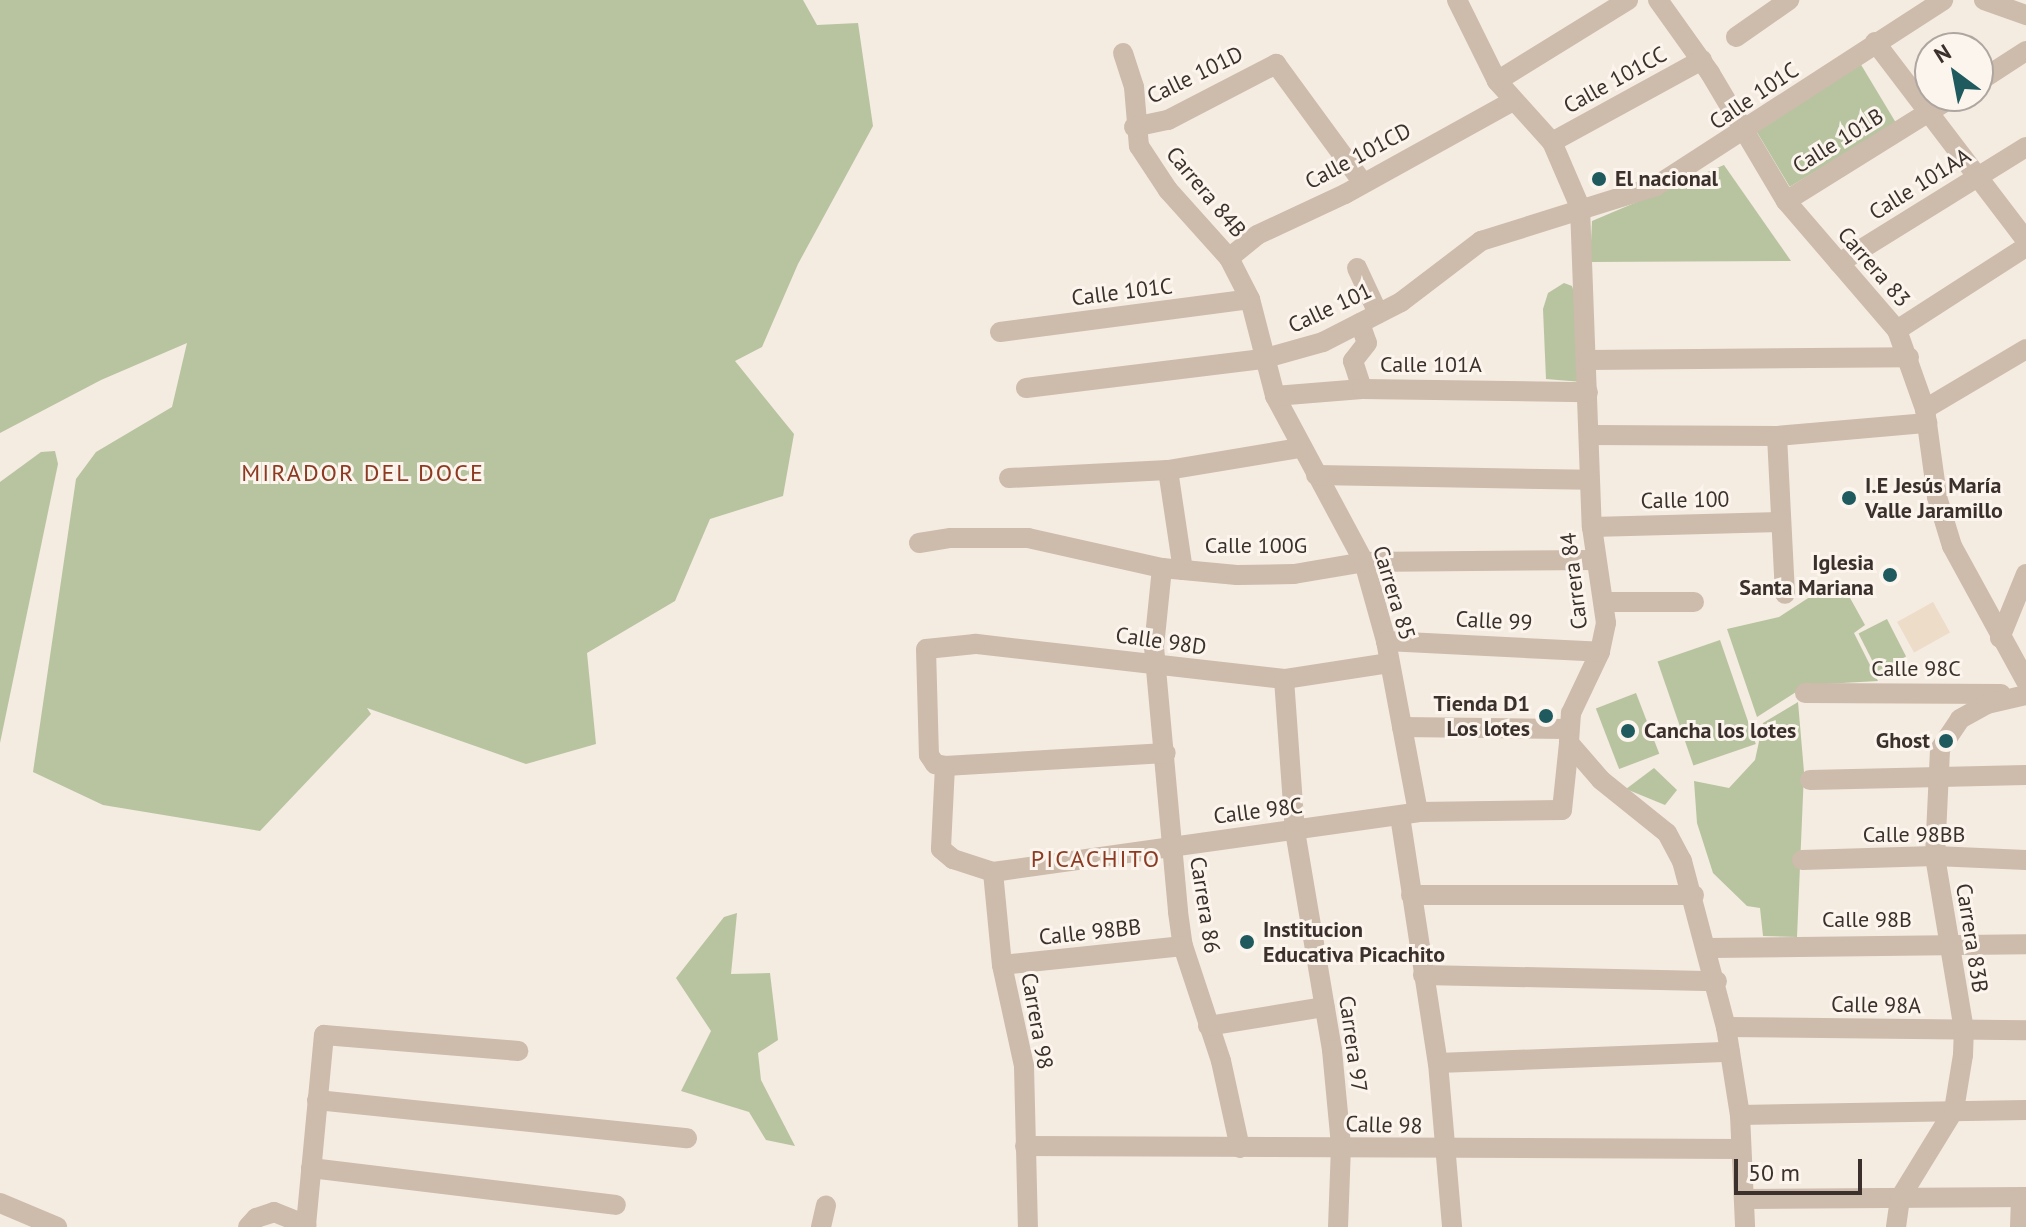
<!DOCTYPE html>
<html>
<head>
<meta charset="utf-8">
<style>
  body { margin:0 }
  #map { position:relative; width:2026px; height:1227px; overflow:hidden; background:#f4ebe1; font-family:"PT Sans",sans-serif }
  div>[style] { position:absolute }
  .green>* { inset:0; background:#b8c4a0; transform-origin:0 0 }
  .plaza>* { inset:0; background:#ecdcc8; transform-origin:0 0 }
  .minor>* { height:20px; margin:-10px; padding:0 10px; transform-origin:10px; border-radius:10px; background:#cdbbac }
  .dots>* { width:22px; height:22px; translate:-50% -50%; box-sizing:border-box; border:4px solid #fbf5ee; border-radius:50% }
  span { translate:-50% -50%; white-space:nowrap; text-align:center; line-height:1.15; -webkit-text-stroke:6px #fbf5ee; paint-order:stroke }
  .street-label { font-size:22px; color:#3b302b }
  .poi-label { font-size:22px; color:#3b302b; font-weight:700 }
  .left { translate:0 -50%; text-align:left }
  .right { translate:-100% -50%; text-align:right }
  .neighbourhood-label { font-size:24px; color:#8c3b22; letter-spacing:2px }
  .north { position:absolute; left:1914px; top:32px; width:80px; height:80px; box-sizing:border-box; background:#fbf5ee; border:2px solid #aea6a0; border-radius:50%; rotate:328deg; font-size:22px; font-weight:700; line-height:32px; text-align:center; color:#3b302b }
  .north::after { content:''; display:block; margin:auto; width:28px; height:36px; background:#1f5a5e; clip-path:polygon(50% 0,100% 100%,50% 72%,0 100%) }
  .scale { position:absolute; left:1734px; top:1159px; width:128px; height:36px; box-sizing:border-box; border:4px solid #3b302b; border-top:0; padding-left:10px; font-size:24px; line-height:28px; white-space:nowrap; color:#3b302b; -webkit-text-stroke:6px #fbf5ee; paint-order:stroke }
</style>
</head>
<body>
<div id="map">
  <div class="green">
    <i style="clip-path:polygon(0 0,803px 0,817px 25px,858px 23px,873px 126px,798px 264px,762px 347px,735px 361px,794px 434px,783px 496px,710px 519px,675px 601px,587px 653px,596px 744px,526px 764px,367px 708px,371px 714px,260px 831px,103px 805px,33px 772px,76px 479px,96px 452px,172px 407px,187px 343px,101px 380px,0 433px)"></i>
    <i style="left:1860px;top:63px;width:70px;height:124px;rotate:59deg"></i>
    <i style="clip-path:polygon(1724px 165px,1791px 261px,1590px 262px,1592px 221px)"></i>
    <i style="clip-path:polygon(1564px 283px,1572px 286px,1576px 298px,1582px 382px,1546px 379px,1543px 309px,1548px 293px)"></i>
    <i style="clip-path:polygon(55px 451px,58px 464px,0 743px,0 482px,41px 452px)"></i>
    <i style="clip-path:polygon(1839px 578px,1865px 625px,1854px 633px,1878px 681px,1807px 685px,1757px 717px,1727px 629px,1779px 617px)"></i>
    <i style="left:1887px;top:619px;width:42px;height:32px;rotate:63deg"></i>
    <i style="left:1720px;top:640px;width:110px;height:66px;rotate:71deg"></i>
    <i style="left:1636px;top:693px;width:65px;height:43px;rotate:69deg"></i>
    <i style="clip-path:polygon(1798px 702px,1804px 772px,1797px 937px,1763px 936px,1760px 908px,1747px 906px,1713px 873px,1697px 823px,1694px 781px,1729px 788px,1755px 760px,1763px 723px)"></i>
    <i style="clip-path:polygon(1654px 768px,1677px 790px,1665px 805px,1626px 789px)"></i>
    <i style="clip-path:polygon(737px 913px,731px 974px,770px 973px,778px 1040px,758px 1053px,761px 1080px,795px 1146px,766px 1140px,749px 1112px,681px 1091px,711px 1031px,676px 978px,724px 917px)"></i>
  </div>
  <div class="plaza">
    <i style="left:1933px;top:602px;width:35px;height:41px;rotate:61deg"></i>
  </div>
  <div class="minor">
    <i style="left:1457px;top:0;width:90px;rotate:63.7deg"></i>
    <i style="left:1497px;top:81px;width:82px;rotate:48deg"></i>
    <i style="left:1552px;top:142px;width:71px;rotate:66.7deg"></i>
    <i style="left:1580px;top:207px;width:320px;rotate:87.9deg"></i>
    <i style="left:1592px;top:527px;width:97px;rotate:81.7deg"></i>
    <i style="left:1606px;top:623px;width:30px;rotate:102deg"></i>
    <i style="left:1600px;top:652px;width:68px;rotate:115.4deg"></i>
    <i style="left:1571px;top:713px;width:30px;rotate:94deg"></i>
    <i style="left:1569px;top:743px;width:49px;rotate:49.1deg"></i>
    <i style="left:1601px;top:780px;width:85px;rotate:38.8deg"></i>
    <i style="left:1667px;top:833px;width:32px;rotate:62deg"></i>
    <i style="left:1682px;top:861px;width:172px;rotate:75.2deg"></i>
    <i style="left:1726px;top:1027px;width:89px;rotate:81deg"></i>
    <i style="left:1740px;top:1115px;width:112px;rotate:87.4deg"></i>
    <i style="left:1658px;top:0;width:90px;rotate:54.5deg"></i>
    <i style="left:1710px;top:73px;width:149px;rotate:59.3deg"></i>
    <i style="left:1786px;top:201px;width:170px;rotate:49.3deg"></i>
    <i style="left:1897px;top:330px;width:84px;rotate:70.5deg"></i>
    <i style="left:1925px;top:409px;width:89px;rotate:82.2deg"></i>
    <i style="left:1937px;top:497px;width:51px;rotate:73deg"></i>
    <i style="left:1952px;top:546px;width:154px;rotate:61.3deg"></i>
    <i style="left:1984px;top:0;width:45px;rotate:19.7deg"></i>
    <i style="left:1736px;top:37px;width:65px;rotate:-34.9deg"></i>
    <i style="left:1875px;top:42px;width:249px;rotate:52.7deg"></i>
    <i style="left:1123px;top:53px;width:36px;rotate:72deg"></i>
    <i style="left:1134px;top:87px;width:59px;rotate:85.2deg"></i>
    <i style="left:1139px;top:146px;width:53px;rotate:56.6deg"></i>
    <i style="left:1168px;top:190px;width:91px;rotate:48.1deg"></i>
    <i style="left:1229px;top:258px;width:46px;rotate:62.9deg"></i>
    <i style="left:1250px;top:299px;width:100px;rotate:75.5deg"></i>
    <i style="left:1275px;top:396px;width:188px;rotate:61.8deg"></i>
    <i style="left:1364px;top:562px;width:82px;rotate:74.4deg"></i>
    <i style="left:1386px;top:641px;width:174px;rotate:79.4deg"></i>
    <i style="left:1497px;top:81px;width:154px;rotate:-31.7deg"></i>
    <i style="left:1978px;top:82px;width:57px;rotate:-32.9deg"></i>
    <i style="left:1134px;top:127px;width:35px;rotate:-12deg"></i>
    <i style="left:1168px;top:120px;width:122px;rotate:-27.4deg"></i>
    <i style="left:1276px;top:64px;width:147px;rotate:53.8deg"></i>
    <i style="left:1552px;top:142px;width:171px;rotate:-28.7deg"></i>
    <i style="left:1786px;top:201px;width:199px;rotate:-31.9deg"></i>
    <i style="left:1229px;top:258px;width:36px;rotate:-39deg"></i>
    <i style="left:1257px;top:235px;width:97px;rotate:-25deg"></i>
    <i style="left:1345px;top:194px;width:192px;rotate:-29deg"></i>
    <i style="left:1839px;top:263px;width:220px;rotate:-31.8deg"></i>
    <i style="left:1357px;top:268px;width:50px;rotate:65deg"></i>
    <i style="left:1360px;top:323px;width:21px;rotate:71deg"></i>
    <i style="left:1367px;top:343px;width:23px;rotate:128deg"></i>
    <i style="left:1353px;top:361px;width:29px;rotate:72deg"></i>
    <i style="left:1897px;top:330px;width:153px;rotate:-32.8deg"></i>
    <i style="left:1000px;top:332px;width:252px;rotate:-7.5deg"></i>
    <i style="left:1588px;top:360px;width:321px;rotate:-0.5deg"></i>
    <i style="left:1026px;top:388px;width:238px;rotate:-7deg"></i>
    <i style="left:1262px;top:359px;width:63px;rotate:-15.6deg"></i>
    <i style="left:1323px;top:342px;width:88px;rotate:-27.1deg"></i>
    <i style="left:1401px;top:302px;width:101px;rotate:-37.3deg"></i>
    <i style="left:1481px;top:241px;width:183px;rotate:-17.4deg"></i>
    <i style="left:1656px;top:186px;width:342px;rotate:-32.9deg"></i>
    <i style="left:1275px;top:396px;width:87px;rotate:-4.6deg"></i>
    <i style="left:1362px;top:389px;width:226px;rotate:0.8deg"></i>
    <i style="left:1925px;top:409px;width:117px;rotate:-30.7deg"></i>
    <i style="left:1589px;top:435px;width:188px;rotate:0.3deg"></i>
    <i style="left:1777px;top:436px;width:151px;rotate:-5deg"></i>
    <i style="left:1777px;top:436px;width:158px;rotate:87.1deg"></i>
    <i style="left:1168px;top:470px;width:101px;rotate:81.5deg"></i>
    <i style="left:1316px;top:475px;width:273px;rotate:1deg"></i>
    <i style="left:1009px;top:478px;width:159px;rotate:-2.9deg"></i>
    <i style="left:1168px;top:470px;width:134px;rotate:-9.5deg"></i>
    <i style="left:1592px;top:527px;width:188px;rotate:-1.5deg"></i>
    <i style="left:919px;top:543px;width:32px;rotate:-9deg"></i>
    <i style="left:951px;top:538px;width:77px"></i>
    <i style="left:1028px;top:538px;width:137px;rotate:12.6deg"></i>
    <i style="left:1162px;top:568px;width:75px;rotate:5.3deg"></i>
    <i style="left:1237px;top:575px;width:57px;rotate:-1deg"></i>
    <i style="left:1294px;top:574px;width:71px;rotate:-9.7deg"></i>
    <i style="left:1364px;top:562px;width:232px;rotate:-0.5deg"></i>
    <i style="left:1162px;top:568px;width:79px;rotate:95.8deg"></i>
    <i style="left:1154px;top:647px;width:266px;rotate:84.8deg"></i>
    <i style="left:1178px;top:912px;width:34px;rotate:82deg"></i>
    <i style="left:1183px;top:946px;width:121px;rotate:71.7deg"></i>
    <i style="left:1221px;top:1061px;width:89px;rotate:77.7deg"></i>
    <i style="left:1606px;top:602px;width:88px"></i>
    <i style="left:2000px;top:638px;width:69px;rotate:-67.9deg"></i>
    <i style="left:1386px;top:641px;width:214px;rotate:2.9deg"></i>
    <i style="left:1389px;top:663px;width:106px;rotate:171.3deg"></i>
    <i style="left:1284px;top:679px;width:311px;rotate:-173.5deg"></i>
    <i style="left:975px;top:644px;width:49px;rotate:174.2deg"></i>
    <i style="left:926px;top:649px;width:106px;rotate:88.4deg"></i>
    <i style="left:929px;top:755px;width:11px;rotate:56deg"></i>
    <i style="left:935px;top:764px;width:10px;rotate:11deg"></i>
    <i style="left:945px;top:766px;width:83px;rotate:92.8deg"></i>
    <i style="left:941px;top:849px;width:16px;rotate:40deg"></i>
    <i style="left:953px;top:859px;width:42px;rotate:18deg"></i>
    <i style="left:993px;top:872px;width:429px;rotate:-8deg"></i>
    <i style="left:1418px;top:812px;width:144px;rotate:-0.8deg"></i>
    <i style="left:1562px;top:810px;width:67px;rotate:-84deg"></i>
    <i style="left:1284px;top:679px;width:152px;rotate:85.9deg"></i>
    <i style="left:1295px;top:831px;width:222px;rotate:80.4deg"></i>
    <i style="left:1332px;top:1050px;width:96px;rotate:84.6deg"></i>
    <i style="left:1341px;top:1146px;width:81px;rotate:92.1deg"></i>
    <i style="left:1805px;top:693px;width:196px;rotate:0.3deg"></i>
    <i style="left:1402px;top:727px;width:165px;rotate:0.7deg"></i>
    <i style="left:945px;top:766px;width:221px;rotate:-3.4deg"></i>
    <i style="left:1810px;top:780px;width:216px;rotate:-1.3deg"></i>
    <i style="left:1400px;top:816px;width:250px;rotate:81.3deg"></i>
    <i style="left:1438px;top:1063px;width:165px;rotate:85.1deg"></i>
    <i style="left:1802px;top:860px;width:133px;rotate:-1.7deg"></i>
    <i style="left:1935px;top:856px;width:91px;rotate:2.5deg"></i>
    <i style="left:993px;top:872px;width:93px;rotate:84.5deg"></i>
    <i style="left:1002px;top:965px;width:103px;rotate:77.7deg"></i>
    <i style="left:1024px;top:1066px;width:161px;rotate:88.6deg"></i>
    <i style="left:1411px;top:895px;width:283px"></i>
    <i style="left:1709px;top:948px;width:317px;rotate:-0.7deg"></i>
    <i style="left:1002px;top:965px;width:182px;rotate:-6deg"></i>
    <i style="left:1423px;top:975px;width:294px;rotate:1.2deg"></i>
    <i style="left:1208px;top:1026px;width:118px;rotate:-9.3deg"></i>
    <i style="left:1726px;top:1027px;width:300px;rotate:0.6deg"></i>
    <i style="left:1438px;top:1063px;width:292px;rotate:-2.2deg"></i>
    <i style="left:317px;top:1100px;width:372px;rotate:5.9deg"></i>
    <i style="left:1740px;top:1115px;width:286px;rotate:-1deg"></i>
    <i style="left:1025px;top:1146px;width:716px;rotate:0.24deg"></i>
    <i style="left:311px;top:1168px;width:307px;rotate:6.9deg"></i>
    <i style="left:1745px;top:1199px;width:281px;rotate:-0.4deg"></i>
    <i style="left:0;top:1203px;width:62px;rotate:22.8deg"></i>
    <i style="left:248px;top:1227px;width:12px;rotate:-48deg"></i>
    <i style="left:256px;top:1218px;width:19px;rotate:-18deg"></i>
    <i style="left:274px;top:1212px;width:35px;rotate:22deg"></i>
    <i style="left:306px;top:1225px;width:191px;rotate:-84.6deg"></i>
    <i style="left:324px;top:1035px;width:195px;rotate:4.7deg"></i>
    <i style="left:821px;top:1227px;width:22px;rotate:-77deg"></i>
    <i style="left:1896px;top:1227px;width:29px;rotate:-82deg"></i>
    <i style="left:1900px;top:1198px;width:103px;rotate:-58.5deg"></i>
    <i style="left:1954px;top:1110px;width:56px;rotate:-80.7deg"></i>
    <i style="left:1963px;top:1055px;width:25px;rotate:-88deg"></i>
    <i style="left:1964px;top:1030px;width:176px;rotate:-99.5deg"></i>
    <i style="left:1935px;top:856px;width:107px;rotate:-87.3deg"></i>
    <i style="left:1940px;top:749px;width:36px;rotate:-56deg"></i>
    <i style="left:1960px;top:719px;width:31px;rotate:-29deg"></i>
    <i style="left:1987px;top:704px;width:40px;rotate:-13deg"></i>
    <i style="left:2020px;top:1227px;width:30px;rotate:-88deg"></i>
  </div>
  <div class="dots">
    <i style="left:1599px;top:179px;background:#1f5a5e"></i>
    <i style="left:1849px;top:498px;background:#1f5a5e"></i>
    <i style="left:1890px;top:575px;background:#1f5a5e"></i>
    <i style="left:1546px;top:716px;background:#1f5a5e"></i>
    <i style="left:1628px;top:731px;background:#1f5a5e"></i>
    <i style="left:1946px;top:741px;background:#1f5a5e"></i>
    <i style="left:1247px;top:942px;background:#1f5a5e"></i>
  </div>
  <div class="street-label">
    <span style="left:1195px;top:75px;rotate:-26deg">Calle 101D</span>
    <span style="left:1615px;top:80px;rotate:-29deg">Calle 101CC</span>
    <span style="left:1754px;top:96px;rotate:-34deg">Calle 101C</span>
    <span style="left:1838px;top:141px;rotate:-32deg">Calle 101B</span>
    <span style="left:1358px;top:156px;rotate:-28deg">Calle 101CD</span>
    <span style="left:1920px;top:184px;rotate:-32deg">Calle 101AA</span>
    <span style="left:1206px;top:192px;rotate:50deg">Carrera 84B</span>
    <span style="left:1874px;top:267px;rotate:49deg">Carrera 83</span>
    <span style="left:1122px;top:292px;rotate:-7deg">Calle 101C</span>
    <span style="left:1330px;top:308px;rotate:-25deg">Calle 101</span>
    <span style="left:1431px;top:365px">Calle 101A</span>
    <span style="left:1685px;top:500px;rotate:-1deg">Calle 100</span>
    <span style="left:1256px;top:546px">Calle 100G</span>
    <span style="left:1574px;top:581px;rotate:-97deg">Carrera 84</span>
    <span style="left:1394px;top:593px;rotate:73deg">Carrera 85</span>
    <span style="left:1494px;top:621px;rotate:3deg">Calle 99</span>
    <span style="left:1161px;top:641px;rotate:8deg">Calle 98D</span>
    <span style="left:1916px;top:669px">Calle 98C</span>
    <span style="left:1258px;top:811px;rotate:-7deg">Calle 98C</span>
    <span style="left:1914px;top:835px">Calle 98BB</span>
    <span style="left:1205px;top:905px;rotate:81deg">Carrera 86</span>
    <span style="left:1867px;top:920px">Calle 98B</span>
    <span style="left:1090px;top:932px;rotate:-6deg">Calle 98BB</span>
    <span style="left:1972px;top:938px;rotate:81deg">Carrera 83B</span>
    <span style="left:1876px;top:1005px;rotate:1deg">Calle 98A</span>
    <span style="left:1037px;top:1021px;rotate:80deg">Carrera 98</span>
    <span style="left:1353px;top:1044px;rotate:82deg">Carrera 97</span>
    <span style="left:1384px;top:1125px;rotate:2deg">Calle 98</span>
  </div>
  <div class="poi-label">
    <span class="left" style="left:1615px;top:179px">El nacional</span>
    <span class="left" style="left:1865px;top:498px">I.E Jesús María<br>Valle Jaramillo</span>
    <span class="right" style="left:1874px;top:575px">Iglesia<br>Santa Mariana</span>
    <span class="right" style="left:1530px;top:716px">Tienda D1<br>Los lotes</span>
    <span class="left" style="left:1644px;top:731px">Cancha los lotes</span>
    <span class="right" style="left:1930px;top:741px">Ghost</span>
    <span class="left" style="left:1263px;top:942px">Institucion<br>Educativa Picachito</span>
  </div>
  <div class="neighbourhood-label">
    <span style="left:363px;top:473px">MIRADOR DEL DOCE</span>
    <span style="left:1096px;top:859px">PICACHITO</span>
  </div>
  <div class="north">N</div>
  <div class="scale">50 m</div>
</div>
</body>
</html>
